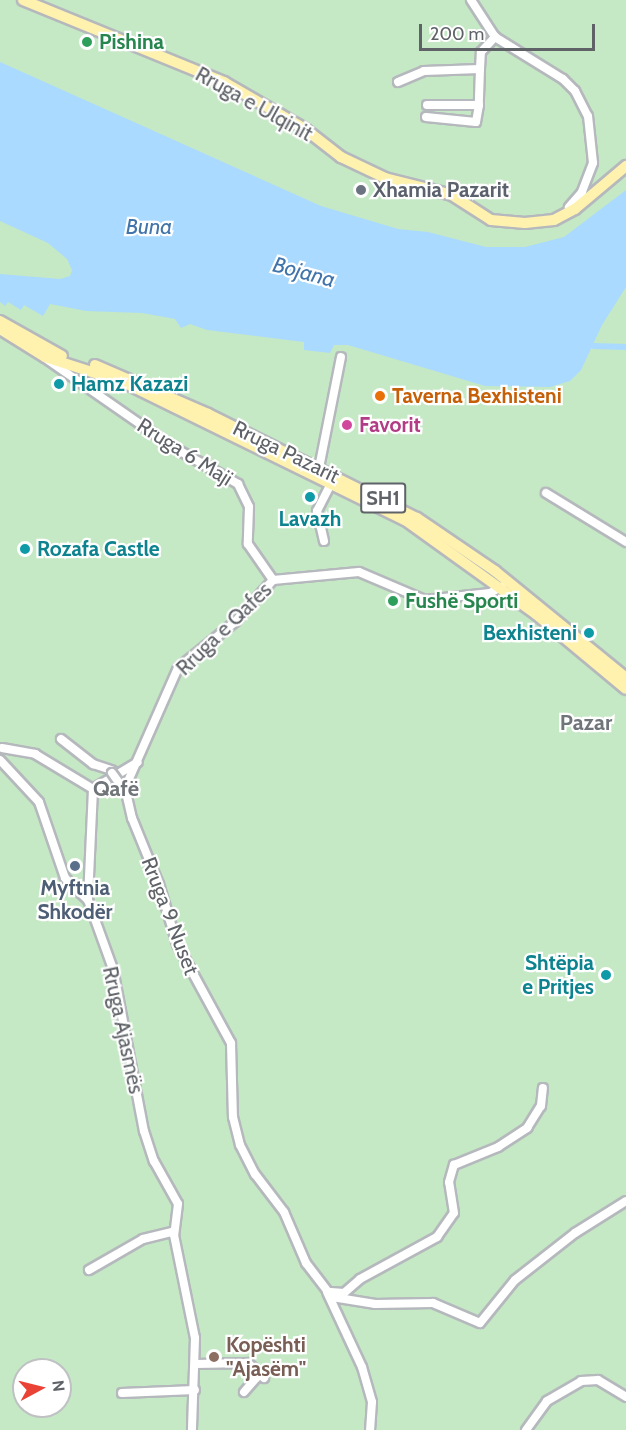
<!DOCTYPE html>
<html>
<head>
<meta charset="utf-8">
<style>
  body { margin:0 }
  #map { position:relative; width:626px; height:1430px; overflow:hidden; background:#f1efe8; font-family:Cabin,sans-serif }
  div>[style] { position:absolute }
  .green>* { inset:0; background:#c5e8c5 }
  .water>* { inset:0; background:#aadaff }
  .canal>* { height:6px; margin:-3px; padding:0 3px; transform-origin:3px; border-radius:3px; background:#aadaff }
  .roads { filter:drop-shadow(2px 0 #b5b8bc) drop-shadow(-2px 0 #b5b8bc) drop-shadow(0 2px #b5b8bc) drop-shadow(0 -2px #b5b8bc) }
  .minor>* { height:8px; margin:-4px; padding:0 4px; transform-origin:4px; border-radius:4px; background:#fff }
  .major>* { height:10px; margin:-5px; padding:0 5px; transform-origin:5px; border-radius:5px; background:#fff2af }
  .bridges { filter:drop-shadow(2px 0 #b5b8bc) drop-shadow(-2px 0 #b5b8bc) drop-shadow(0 2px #b5b8bc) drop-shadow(0 -2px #b5b8bc) }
  .minor-bridge>* { height:8px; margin:-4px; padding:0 4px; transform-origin:4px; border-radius:4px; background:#fff }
  .dots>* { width:16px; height:16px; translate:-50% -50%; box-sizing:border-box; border:3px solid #fff; border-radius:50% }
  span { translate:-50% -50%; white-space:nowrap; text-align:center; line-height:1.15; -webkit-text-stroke:4.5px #fff; paint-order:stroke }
  .shield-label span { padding:2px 4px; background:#fff; border:2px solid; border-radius:4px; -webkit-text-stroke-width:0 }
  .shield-label { font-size:20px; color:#5f6368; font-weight:700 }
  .leisure-label { font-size:21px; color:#27864d; font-weight:700 }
  .left { translate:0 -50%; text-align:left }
  .street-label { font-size:21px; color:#5f6368 }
  .worship-label { font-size:21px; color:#5b616d; font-weight:700 }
  .culture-label { font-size:21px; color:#0d838f; font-weight:700 }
  .right { translate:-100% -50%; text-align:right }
  .food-label { font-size:21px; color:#c56008; font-weight:700 }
  .hotel-label { font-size:21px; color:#b23c85; font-weight:700 }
  .service-label { font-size:21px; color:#4e5e75; font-weight:700 }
  .education-label { font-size:21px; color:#785e54; font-weight:700 }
  .water-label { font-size:22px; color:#4174aa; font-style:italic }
  .neighbourhood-label { font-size:22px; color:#70757a; font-weight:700 }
  .north { position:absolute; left:12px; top:1358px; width:60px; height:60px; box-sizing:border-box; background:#fff; border:2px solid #bfc1c3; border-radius:50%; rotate:83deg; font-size:16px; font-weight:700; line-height:24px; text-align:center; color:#5f6368 }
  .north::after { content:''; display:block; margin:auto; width:21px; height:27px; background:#ea4335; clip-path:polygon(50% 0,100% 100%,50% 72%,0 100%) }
  .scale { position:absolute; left:419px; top:24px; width:176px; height:27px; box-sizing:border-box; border:3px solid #5f6368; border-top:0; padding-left:8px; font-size:18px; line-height:21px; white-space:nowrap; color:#5f6368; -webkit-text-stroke:4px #fff; paint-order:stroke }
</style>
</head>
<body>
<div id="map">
  <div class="green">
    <i style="clip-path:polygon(evenodd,0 0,626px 0,626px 1430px,0 1430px,0 0,24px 1370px,60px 1370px,60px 1406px,24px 1406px,24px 1370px)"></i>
  </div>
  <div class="water">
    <i style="clip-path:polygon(0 62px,321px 206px,398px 229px,428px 232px,486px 247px,525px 247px,564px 237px,626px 190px,626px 287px,602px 325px,581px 370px,570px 381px,550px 387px,485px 386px,348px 345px,334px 345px,330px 353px,304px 350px,304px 342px,207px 330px,190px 324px,181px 328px,175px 319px,142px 313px,86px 311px,50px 304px,43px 316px,24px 305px,21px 310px,8px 302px,5px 306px,0 302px,0 274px,60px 279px,70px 276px,72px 270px,67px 259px,48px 243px,0 221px)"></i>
  </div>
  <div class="canal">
    <i style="left:594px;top:346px;width:32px;rotate:2deg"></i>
  </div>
  <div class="roads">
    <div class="minor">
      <i style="left:471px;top:0;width:44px;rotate:57deg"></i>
      <i style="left:495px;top:37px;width:80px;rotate:31.7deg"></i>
      <i style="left:563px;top:79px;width:17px;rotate:45deg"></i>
      <i style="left:575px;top:91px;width:28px;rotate:63deg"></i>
      <i style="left:588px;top:116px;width:47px;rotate:83.9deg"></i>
      <i style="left:593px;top:163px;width:31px;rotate:111deg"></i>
      <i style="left:582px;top:192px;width:20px;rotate:131deg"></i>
      <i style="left:480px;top:69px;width:17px;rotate:-87deg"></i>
      <i style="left:481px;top:52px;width:21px;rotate:-47deg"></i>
      <i style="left:398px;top:82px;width:28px;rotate:-23deg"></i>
      <i style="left:424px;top:71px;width:56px;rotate:-2deg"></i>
      <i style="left:480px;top:69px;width:36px;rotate:92deg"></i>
      <i style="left:426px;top:117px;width:50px;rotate:5.7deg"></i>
      <i style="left:476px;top:122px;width:17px;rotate:-80deg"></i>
      <i style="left:479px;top:105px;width:52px;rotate:180deg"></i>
      <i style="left:45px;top:358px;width:156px;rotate:34.8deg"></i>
      <i style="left:173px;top:447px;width:75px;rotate:29.6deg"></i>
      <i style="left:238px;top:484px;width:25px;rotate:64deg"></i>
      <i style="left:249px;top:507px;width:37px;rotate:92deg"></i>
      <i style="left:248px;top:544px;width:44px;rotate:55.2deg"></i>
      <i style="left:319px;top:468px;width:113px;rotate:-78.8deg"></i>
      <i style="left:546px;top:493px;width:94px;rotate:31.5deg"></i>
      <i style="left:324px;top:541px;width:31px;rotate:-103deg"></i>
      <i style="left:317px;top:511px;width:31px;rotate:-63deg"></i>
      <i style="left:61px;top:739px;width:41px;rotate:38deg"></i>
      <i style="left:93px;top:764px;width:20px;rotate:18deg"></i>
      <i style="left:2px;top:748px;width:34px;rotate:10deg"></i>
      <i style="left:35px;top:754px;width:68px;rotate:31.1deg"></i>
      <i style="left:0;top:760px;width:57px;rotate:47.1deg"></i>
      <i style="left:39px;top:802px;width:80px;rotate:71.1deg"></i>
      <i style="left:65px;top:878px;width:32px;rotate:44deg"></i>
      <i style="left:125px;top:788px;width:31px;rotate:77deg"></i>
      <i style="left:132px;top:818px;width:71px;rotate:67.8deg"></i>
      <i style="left:159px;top:884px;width:63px;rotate:73.3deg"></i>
      <i style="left:177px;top:944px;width:113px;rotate:61.4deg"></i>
      <i style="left:231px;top:1043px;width:74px;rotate:88.5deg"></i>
      <i style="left:233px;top:1117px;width:29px;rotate:76deg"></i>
      <i style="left:240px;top:1145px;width:33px;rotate:63deg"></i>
      <i style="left:255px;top:1174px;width:48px;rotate:52.7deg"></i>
      <i style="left:284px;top:1212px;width:56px;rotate:66.7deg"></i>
      <i style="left:306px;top:1263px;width:43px;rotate:52.6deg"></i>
      <i style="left:332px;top:1297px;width:44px;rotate:9.2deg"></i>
      <i style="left:375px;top:1304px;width:58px;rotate:-1deg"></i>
      <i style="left:433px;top:1303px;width:51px;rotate:23.1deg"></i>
      <i style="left:480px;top:1323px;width:55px;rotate:-50.9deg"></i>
      <i style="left:515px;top:1280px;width:76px;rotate:-38.1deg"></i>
      <i style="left:575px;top:1233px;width:60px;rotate:-32.1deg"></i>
      <i style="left:125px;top:788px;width:131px;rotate:-66.2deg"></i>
      <i style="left:178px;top:668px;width:73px;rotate:-38.9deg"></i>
      <i style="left:235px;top:622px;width:57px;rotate:-47.9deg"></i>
      <i style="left:273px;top:580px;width:86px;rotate:-5.3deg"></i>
      <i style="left:359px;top:572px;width:72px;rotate:23deg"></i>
      <i style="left:425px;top:600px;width:65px;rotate:-6.1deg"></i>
      <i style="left:490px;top:593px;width:13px;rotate:-29deg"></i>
      <i style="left:93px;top:789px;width:111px;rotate:92.6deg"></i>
      <i style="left:88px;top:900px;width:73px;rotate:70.1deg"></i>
      <i style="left:113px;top:969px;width:165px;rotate:79.2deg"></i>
      <i style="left:144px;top:1131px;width:32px;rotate:72deg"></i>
      <i style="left:154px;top:1161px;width:49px;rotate:60.8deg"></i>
      <i style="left:178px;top:1204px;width:31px;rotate:97deg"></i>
      <i style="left:174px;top:1235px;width:105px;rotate:78.5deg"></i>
      <i style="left:195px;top:1338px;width:92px;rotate:91.9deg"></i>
      <i style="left:93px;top:789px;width:52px;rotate:-31deg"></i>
      <i style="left:89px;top:1270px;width:62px;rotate:-29.9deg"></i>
      <i style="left:143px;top:1239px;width:32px;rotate:-14deg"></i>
      <i style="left:327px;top:1292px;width:83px;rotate:65deg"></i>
      <i style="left:362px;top:1367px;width:36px;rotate:74deg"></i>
      <i style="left:372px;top:1402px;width:28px;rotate:94deg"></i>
      <i style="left:331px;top:1292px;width:13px;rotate:4deg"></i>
      <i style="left:344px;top:1293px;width:21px;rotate:-41deg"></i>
      <i style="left:360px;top:1279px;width:88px;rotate:-28.6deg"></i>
      <i style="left:437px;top:1237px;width:29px;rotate:-55deg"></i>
      <i style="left:454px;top:1213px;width:31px;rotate:-99deg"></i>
      <i style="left:449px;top:1182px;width:18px;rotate:-74deg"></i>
      <i style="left:454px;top:1165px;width:48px;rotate:-22.2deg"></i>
      <i style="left:498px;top:1147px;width:35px;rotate:-33deg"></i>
      <i style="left:527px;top:1128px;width:26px;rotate:-58deg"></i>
      <i style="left:541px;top:1106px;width:18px;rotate:-84deg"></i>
      <i style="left:196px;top:1364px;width:52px;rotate:-1.1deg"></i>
      <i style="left:248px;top:1363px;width:22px;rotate:43deg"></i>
      <i style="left:244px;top:1392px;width:18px;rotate:-49deg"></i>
      <i style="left:256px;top:1378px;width:8px;rotate:-90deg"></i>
      <i style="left:122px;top:1393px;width:73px;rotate:-2.4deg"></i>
      <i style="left:526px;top:1430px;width:36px;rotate:-54deg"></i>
      <i style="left:547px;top:1401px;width:39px;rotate:-30deg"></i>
      <i style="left:581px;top:1381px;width:17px;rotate:-3deg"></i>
      <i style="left:598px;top:1380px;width:33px;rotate:31deg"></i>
    </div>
    <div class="major">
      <i style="left:23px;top:0;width:217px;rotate:22.2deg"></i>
      <i style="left:224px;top:82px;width:94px;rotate:30.1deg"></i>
      <i style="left:305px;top:129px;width:46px;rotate:37.9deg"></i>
      <i style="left:341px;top:157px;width:49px;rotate:25.5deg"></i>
      <i style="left:385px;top:178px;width:69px;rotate:14.2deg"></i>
      <i style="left:452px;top:195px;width:46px;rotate:32.7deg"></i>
      <i style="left:491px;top:220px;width:34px;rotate:5deg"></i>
      <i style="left:525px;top:223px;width:29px;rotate:-6deg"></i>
      <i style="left:554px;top:220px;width:24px;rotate:-28deg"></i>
      <i style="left:575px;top:209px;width:67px;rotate:-40.1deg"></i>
      <i style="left:0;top:321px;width:71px;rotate:29.4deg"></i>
      <i style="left:0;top:329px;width:53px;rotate:31.9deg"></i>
      <i style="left:45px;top:357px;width:82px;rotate:17.8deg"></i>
      <i style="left:123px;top:382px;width:314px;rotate:26.1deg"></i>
      <i style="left:405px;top:520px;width:161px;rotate:35.7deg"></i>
      <i style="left:536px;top:614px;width:117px;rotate:39.8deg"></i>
      <i style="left:95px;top:365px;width:123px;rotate:23.4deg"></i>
      <i style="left:208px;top:414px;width:233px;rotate:26.5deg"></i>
      <i style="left:417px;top:518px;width:94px;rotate:34.2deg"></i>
      <i style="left:495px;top:571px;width:169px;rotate:39.2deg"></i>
    </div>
  </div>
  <div class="bridges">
    <div class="minor-bridge">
      <i style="left:112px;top:773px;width:9px;rotate:54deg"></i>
    </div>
  </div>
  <div class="dots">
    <i style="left:87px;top:42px;background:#2e9e5b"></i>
    <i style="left:361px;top:190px;background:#6b7280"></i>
    <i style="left:59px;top:384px;background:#0f9aa8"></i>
    <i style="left:380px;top:396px;background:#e8710a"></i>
    <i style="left:347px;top:425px;background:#d1479c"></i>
    <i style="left:310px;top:497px;background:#0f9aa8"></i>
    <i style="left:25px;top:549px;background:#0f9aa8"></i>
    <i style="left:393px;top:601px;background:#2e9e5b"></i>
    <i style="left:589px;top:633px;background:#0f9aa8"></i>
    <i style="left:75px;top:866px;background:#5c6f8a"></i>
    <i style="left:606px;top:975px;background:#0f9aa8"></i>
    <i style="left:214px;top:1357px;background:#8d6e63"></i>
  </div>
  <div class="shield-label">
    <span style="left:383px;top:498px">SH1</span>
  </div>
  <div class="leisure-label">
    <span class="left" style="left:99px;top:42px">Pishina</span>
    <span class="left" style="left:405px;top:601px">Fushë Sporti</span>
  </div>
  <div class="street-label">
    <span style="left:254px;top:104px;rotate:29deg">Rruga e Ulqinit</span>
    <span style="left:185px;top:452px;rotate:32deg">Rruga 6 Maji</span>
    <span style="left:286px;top:452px;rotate:26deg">Rruga Pazarit</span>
    <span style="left:224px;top:629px;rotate:-44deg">Rruga e Qafes</span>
    <span style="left:170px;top:916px;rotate:69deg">Rruga 9 Nuset</span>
    <span style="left:123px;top:1030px;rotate:78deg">Rruga Ajasmës</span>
  </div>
  <div class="worship-label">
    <span class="left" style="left:373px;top:190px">Xhamia Pazarit</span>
  </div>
  <div class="culture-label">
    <span class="left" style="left:71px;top:384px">Hamz Kazazi</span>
    <span style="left:310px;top:519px">Lavazh</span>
    <span class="left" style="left:37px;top:549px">Rozafa Castle</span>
    <span class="right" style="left:577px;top:633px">Bexhisteni</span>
    <span class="right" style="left:594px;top:975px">Shtëpia<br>e Pritjes</span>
  </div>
  <div class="food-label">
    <span class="left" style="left:392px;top:396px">Taverna Bexhisteni</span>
  </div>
  <div class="hotel-label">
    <span class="left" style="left:359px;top:425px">Favorit</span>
  </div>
  <div class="service-label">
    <span style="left:75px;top:900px">Myftnia<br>Shkodër</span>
  </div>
  <div class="education-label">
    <span class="left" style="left:226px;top:1357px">Kopështi<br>"Ajasëm"</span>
  </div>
  <div class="water-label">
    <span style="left:149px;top:227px">Buna</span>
    <span style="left:304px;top:272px;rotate:15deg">Bojana</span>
  </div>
  <div class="neighbourhood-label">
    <span style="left:586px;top:723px">Pazar</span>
    <span style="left:116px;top:789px">Qafë</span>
  </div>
  <div class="north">N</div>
  <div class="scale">200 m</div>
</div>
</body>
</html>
